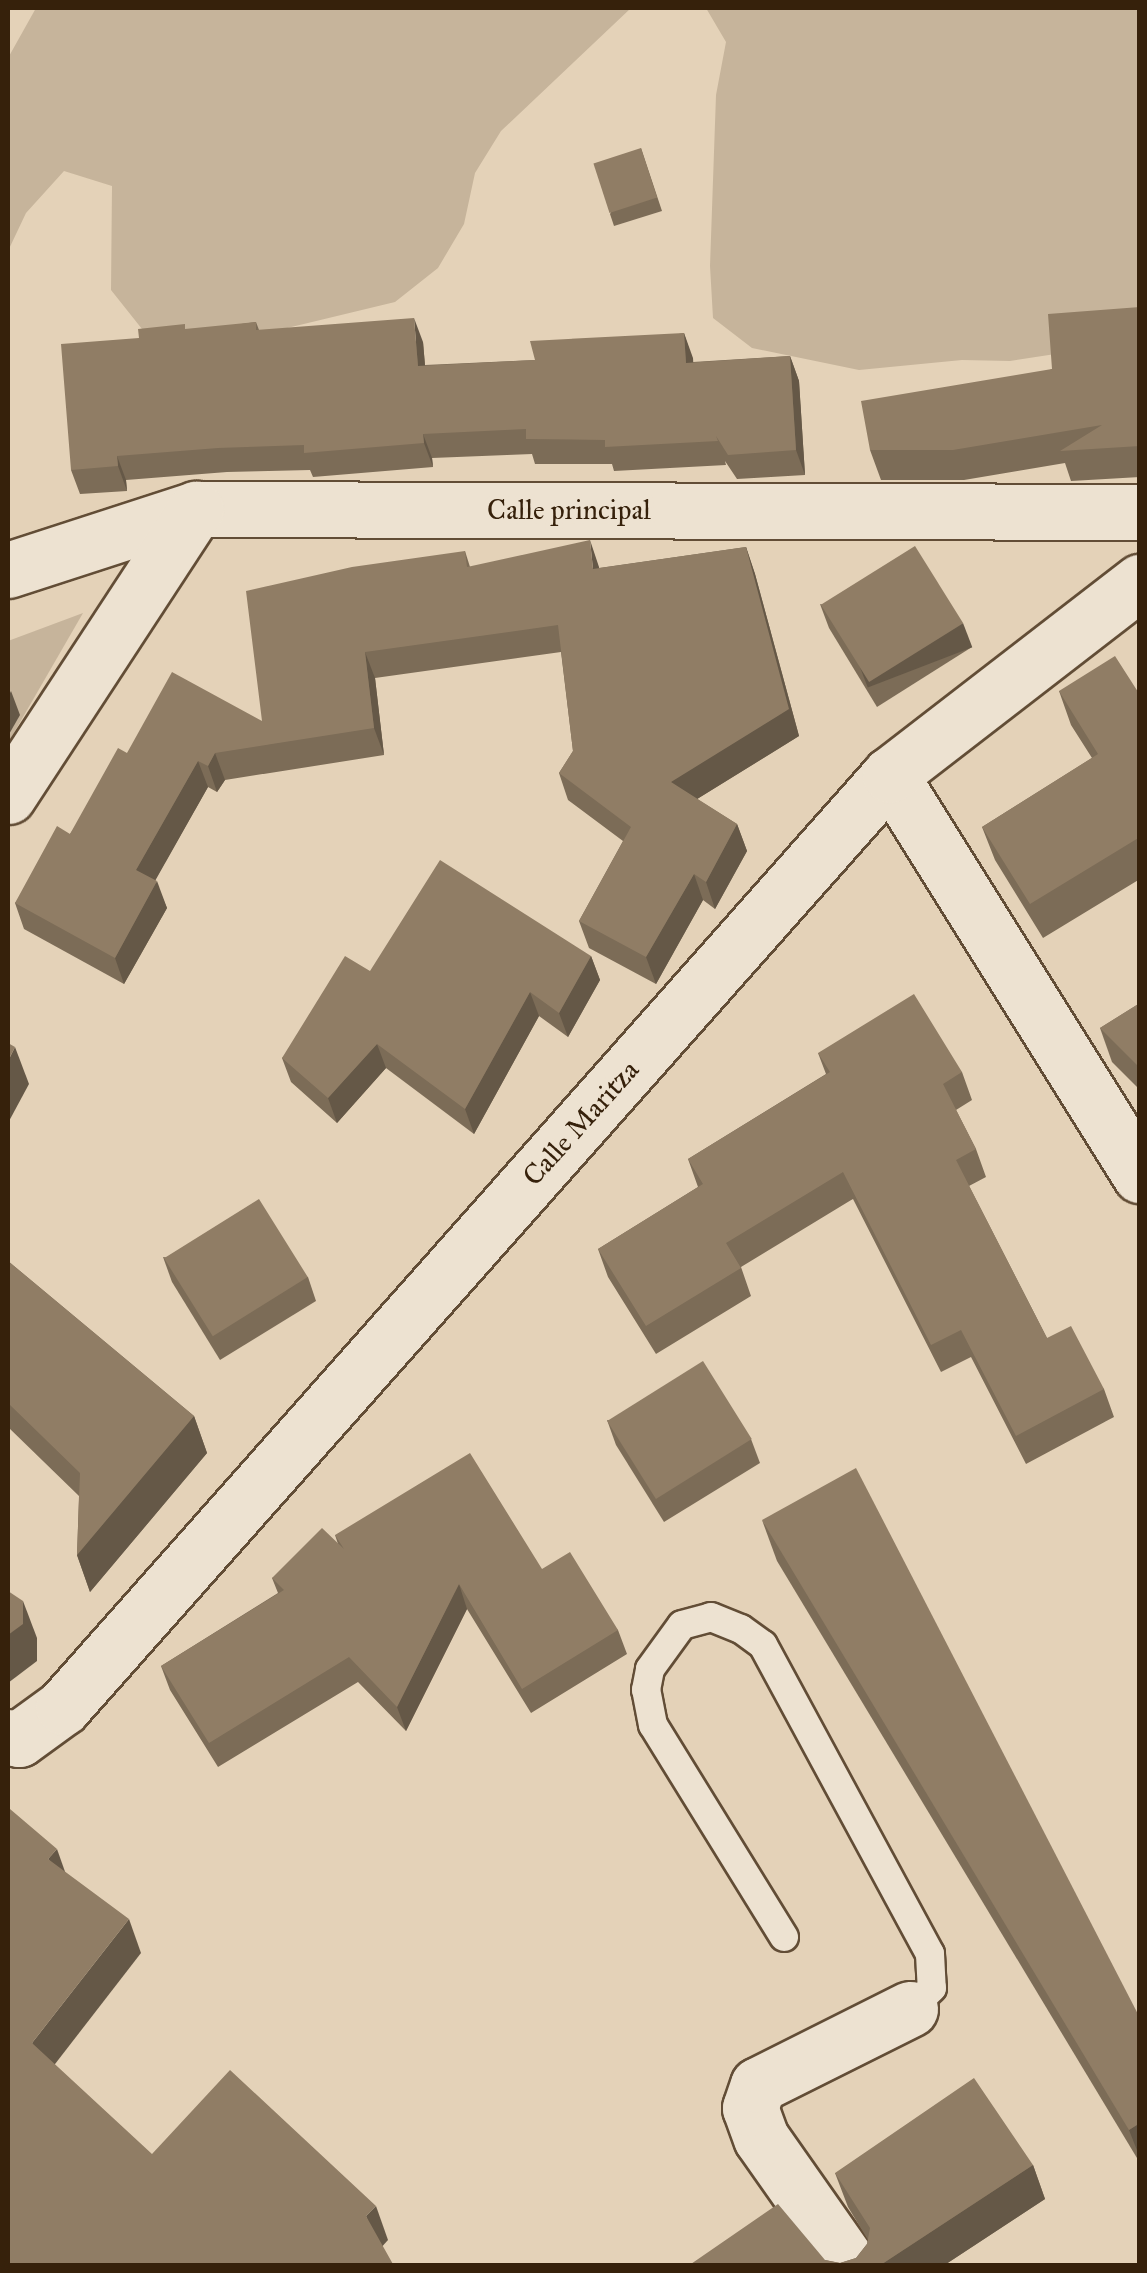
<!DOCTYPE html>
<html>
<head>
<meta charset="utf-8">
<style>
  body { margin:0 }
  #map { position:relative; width:1147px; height:2273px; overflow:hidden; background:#e4d2b8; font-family:"IM FELL Great Primer",serif }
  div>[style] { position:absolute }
  .green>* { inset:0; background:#c6b49b }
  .roads { filter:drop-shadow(2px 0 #624d36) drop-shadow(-2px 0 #624d36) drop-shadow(0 2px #624d36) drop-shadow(0 -2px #624d36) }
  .service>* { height:28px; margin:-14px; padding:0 14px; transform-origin:14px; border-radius:14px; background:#ede2d1 }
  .minor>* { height:55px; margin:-27.5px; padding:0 27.5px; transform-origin:27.5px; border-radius:27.5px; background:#ede2d1 }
  .wall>* { inset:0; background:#7c6c57 }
  .shaded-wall>* { inset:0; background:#655847; transform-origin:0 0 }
  .building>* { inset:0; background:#907d65; transform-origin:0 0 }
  span { translate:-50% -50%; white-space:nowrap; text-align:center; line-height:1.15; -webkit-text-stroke:10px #ede2d1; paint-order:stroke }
  .street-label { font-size:28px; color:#36210b }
  .frame { position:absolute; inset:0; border:10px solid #36210b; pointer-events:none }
</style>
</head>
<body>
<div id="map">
  <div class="green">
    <i style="clip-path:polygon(36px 8px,631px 8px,501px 131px,475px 173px,464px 224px,438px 268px,395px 302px,246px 338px,142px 329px,111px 290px,112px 186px,64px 171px,26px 213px,8px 251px,8px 58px)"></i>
    <i style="clip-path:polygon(706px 8px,1139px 8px,1139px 348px,1121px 344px,1010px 361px,962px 360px,859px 370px,752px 348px,713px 318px,710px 266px,716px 95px,726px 42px)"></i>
    <i style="clip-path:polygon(83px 613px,8px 743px,8px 641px)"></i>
  </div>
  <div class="roads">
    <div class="service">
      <i style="left:784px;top:1937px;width:249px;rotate:-121.7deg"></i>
      <i style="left:653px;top:1725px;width:36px;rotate:-101deg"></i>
      <i style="left:646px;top:1690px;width:21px;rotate:-79deg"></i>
      <i style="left:650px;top:1669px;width:54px;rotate:-54deg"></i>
      <i style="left:682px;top:1625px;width:30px;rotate:-15deg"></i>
      <i style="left:711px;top:1617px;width:32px;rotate:22deg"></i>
      <i style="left:741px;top:1629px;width:27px;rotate:36deg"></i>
      <i style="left:763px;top:1645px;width:351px;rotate:61.6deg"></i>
      <i style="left:930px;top:1954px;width:34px;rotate:87deg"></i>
      <i style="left:932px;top:1988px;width:30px;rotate:136deg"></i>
    </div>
    <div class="minor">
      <i style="left:8px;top:570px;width:198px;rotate:-18deg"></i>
      <i style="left:196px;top:509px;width:944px;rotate:0.18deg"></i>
      <i style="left:890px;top:775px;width:472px;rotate:58deg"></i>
      <i style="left:8px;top:796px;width:343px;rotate:-56.8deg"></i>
      <i style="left:8px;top:1737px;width:11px;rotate:10deg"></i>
      <i style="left:19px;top:1739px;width:54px;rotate:-36deg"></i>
      <i style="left:63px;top:1707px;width:1246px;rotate:-48.42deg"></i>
      <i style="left:890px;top:775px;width:316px;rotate:-37.7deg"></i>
      <i style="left:851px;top:2266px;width:156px;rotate:-125.1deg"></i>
      <i style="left:761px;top:2138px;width:32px;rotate:-110deg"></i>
      <i style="left:750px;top:2108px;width:24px;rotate:-71deg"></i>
      <i style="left:758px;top:2085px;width:170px;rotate:-26.6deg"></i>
    </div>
  </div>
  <div class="wall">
    <i style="clip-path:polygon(641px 148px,662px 211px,614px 226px,610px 214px)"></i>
    <i style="clip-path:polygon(1140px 307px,1140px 477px,1071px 481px,1065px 463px,964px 480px,881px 480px,870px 450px,1052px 369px)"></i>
    <i style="clip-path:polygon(256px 322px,259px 330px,423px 342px,425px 365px,535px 360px,684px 333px,693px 362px,790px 356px,799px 381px,805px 475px,737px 479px,725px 461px,726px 465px,614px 471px,612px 464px,535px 464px,532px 454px,432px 458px,433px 467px,313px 477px,310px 470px,227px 472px,126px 480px,127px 491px,80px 494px,71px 470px,139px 338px)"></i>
    <i style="clip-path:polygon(746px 547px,755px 574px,799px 736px,697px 799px,737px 824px,747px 851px,715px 909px,703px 900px,656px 984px,589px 948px,579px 921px,623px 841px,568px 800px,559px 773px,573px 751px,561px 652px,375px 678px,384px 755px,225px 780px,217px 792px,208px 787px,155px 880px,167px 908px,124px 984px,24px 929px,15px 903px,70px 834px,127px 753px,262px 721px,465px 551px,470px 567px,599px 568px)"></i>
    <i style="clip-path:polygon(820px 604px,972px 647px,877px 707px,829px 628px)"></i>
    <i style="clip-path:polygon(1059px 691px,1140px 695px,1140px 879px,1043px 938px,995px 860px,982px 827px,1092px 758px,1071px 725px)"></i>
    <i style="clip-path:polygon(591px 956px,600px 980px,568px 1037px,539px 1016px,474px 1134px,386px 1068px,337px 1123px,291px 1082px,282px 1058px,370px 971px)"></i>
    <i style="clip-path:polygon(1140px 1003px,1140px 1090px,1112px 1062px,1100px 1028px)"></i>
    <i style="clip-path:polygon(818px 1053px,962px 1072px,972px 1100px,956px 1110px,976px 1149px,986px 1177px,969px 1186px,1047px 1338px,1104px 1389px,1114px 1417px,1026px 1464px,971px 1357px,941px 1372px,853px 1199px,741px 1267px,751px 1296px,656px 1354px,608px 1277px,598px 1249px,698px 1187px,688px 1159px,826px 1074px)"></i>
    <i style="clip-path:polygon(163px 1257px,308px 1277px,316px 1301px,220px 1360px,172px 1282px)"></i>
    <i style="clip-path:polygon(8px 1261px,194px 1416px,207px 1453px,90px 1592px,77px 1555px,79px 1496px,8px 1427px)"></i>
    <i style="clip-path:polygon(607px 1420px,751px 1439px,760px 1463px,664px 1522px,616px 1445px)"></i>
    <i style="clip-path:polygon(762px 1520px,1140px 2018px,1140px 2163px,777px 1561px)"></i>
    <i style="clip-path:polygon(335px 1535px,542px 1569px,618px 1630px,627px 1654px,531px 1713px,467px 1609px,406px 1731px,358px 1682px,218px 1767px,170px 1690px,161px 1666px,278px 1593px,272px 1578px,338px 1544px)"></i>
    <i style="clip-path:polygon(1033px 2165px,1045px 2199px,943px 2266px,688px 2266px,825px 2260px,840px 2263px,856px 2258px,867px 2244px,868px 2240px,848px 2207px,835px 2173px)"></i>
  </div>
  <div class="shaded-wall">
    <i style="clip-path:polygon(414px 318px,423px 342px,427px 390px,418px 366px)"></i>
    <i style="clip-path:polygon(684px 333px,693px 358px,695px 387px,686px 363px)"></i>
    <i style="clip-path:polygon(790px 356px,799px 381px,805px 475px,796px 450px)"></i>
    <i style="clip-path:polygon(423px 434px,432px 458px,433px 467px,424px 443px)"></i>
    <i style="clip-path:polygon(117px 456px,126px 480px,127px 491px,118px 466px)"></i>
    <i style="clip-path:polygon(590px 540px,599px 567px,603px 596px,593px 569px)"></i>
    <i style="clip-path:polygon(746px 547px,755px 574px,799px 736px,681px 809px,671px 782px)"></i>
    <i style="left:963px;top:623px;width:26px;height:112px;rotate:69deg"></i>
    <i style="clip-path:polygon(365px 652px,375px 678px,384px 755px,374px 728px)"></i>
    <i style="clip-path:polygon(11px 691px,20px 715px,8px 736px,8px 697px)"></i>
    <i style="clip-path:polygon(215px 753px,225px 780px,217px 792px,208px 766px)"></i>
    <i style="clip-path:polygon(198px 761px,208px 787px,146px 897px,136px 870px)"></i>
    <i style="clip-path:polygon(737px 824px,747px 851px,715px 909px,706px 882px)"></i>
    <i style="clip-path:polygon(694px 874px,703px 900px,656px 984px,646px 957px)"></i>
    <i style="clip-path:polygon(157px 881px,167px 908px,124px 984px,115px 958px)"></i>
    <i style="clip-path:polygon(591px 956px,600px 980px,568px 1037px,559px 1013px)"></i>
    <i style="clip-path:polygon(530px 992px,539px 1016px,474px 1134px,465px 1109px)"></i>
    <i style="clip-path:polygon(377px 1044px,386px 1068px,337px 1123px,328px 1098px)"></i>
    <i style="clip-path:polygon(15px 1047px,29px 1084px,8px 1123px,8px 1061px)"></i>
    <i style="clip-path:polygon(194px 1416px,207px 1453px,90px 1592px,77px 1555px)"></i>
    <i style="clip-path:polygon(459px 1584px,467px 1609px,406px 1731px,397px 1707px)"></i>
    <i style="clip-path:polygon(23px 1601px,37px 1638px,37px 1661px,8px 1683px,8px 1635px)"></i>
    <i style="clip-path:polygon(57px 1849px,69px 1883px,48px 1859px)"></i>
    <i style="clip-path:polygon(129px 1919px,141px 1953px,45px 2077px,32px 2043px)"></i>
    <i style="clip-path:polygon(1140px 2123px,1140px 2158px,1129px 2130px)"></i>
    <i style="clip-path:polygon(1033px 2165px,1045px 2199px,943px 2266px,879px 2266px)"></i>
    <i style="clip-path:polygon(376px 2206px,388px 2240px,379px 2250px,366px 2216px)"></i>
  </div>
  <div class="building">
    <i style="left:641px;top:148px;width:52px;height:50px;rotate:72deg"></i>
    <i style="clip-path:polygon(1140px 307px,1140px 446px,1060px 451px,1102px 425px,953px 450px,870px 450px,861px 401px,1052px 369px,1048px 314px)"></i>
    <i style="clip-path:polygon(414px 318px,418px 366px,535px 360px,530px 341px,684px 333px,686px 363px,790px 356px,796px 450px,728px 455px,716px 436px,718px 441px,605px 447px,605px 440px,526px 439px,526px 429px,423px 434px,424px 443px,304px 453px,304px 445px,218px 448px,117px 456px,118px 466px,71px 470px,61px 344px,139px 338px,138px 329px,185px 324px,185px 329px,256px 322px,256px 330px)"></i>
    <i style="clip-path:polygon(590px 540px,593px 569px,746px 547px,789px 709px,671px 782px,737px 824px,706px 882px,694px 874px,646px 957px,579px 921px,631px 827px,559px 773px,573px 751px,558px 625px,365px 652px,374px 728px,215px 753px,208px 766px,198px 761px,136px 870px,157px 881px,115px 958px,15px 903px,57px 826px,70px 834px,118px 748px,127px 753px,172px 672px,262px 721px,246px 591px,352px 567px,465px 551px,467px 567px)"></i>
    <i style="left:915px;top:546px;width:91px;height:111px;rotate:58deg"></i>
    <i style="clip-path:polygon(1115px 656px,1140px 695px,1140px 837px,1030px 904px,982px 827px,1098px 754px,1059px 691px)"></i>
    <i style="clip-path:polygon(440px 860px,591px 956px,559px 1013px,530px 992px,465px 1109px,377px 1044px,328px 1098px,282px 1058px,345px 956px,370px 971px)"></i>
    <i style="clip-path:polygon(914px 994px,962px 1072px,943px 1084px,976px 1149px,956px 1160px,1047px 1338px,1071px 1326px,1104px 1389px,1016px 1436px,961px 1330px,931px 1345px,843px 1172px,726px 1243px,741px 1268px,646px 1326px,598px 1249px,703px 1184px,688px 1159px,830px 1072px,818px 1053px)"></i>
    <i style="clip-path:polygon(1140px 1003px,1140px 1068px,1100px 1028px)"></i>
    <i style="clip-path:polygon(8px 1043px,15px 1047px,8px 1061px)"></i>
    <i style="left:259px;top:1199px;width:92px;height:112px;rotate:58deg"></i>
    <i style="clip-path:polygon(8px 1261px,194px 1416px,77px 1555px,80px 1473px,8px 1403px)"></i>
    <i style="left:703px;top:1361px;width:92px;height:113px;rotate:58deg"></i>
    <i style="clip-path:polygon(470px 1453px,542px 1569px,570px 1552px,618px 1630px,522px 1689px,459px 1584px,397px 1707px,349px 1657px,209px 1743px,161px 1666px,284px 1590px,272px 1578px,322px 1528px,344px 1549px,335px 1535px)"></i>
    <i style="clip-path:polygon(856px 1468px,1140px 2018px,1140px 2123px,1129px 2130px,762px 1520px)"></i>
    <i style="clip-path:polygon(8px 1591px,23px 1601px,23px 1624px,8px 1635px)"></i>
    <i style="clip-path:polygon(10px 1809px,57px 1849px,48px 1859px,129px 1919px,32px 2043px,152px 2154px,230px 2070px,376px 2206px,366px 2216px,394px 2266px,10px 2266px,8px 2263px,8px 1812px)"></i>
    <i style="clip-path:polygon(974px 2078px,1033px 2165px,879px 2266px,688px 2266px,778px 2204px,825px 2260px,840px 2263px,856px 2258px,867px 2244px,870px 2228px,835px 2173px)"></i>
  </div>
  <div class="street-label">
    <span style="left:569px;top:510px">Calle principal</span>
    <span style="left:581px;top:1123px;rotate:-48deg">Calle Maritza</span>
  </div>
  <div class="frame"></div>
</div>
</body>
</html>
